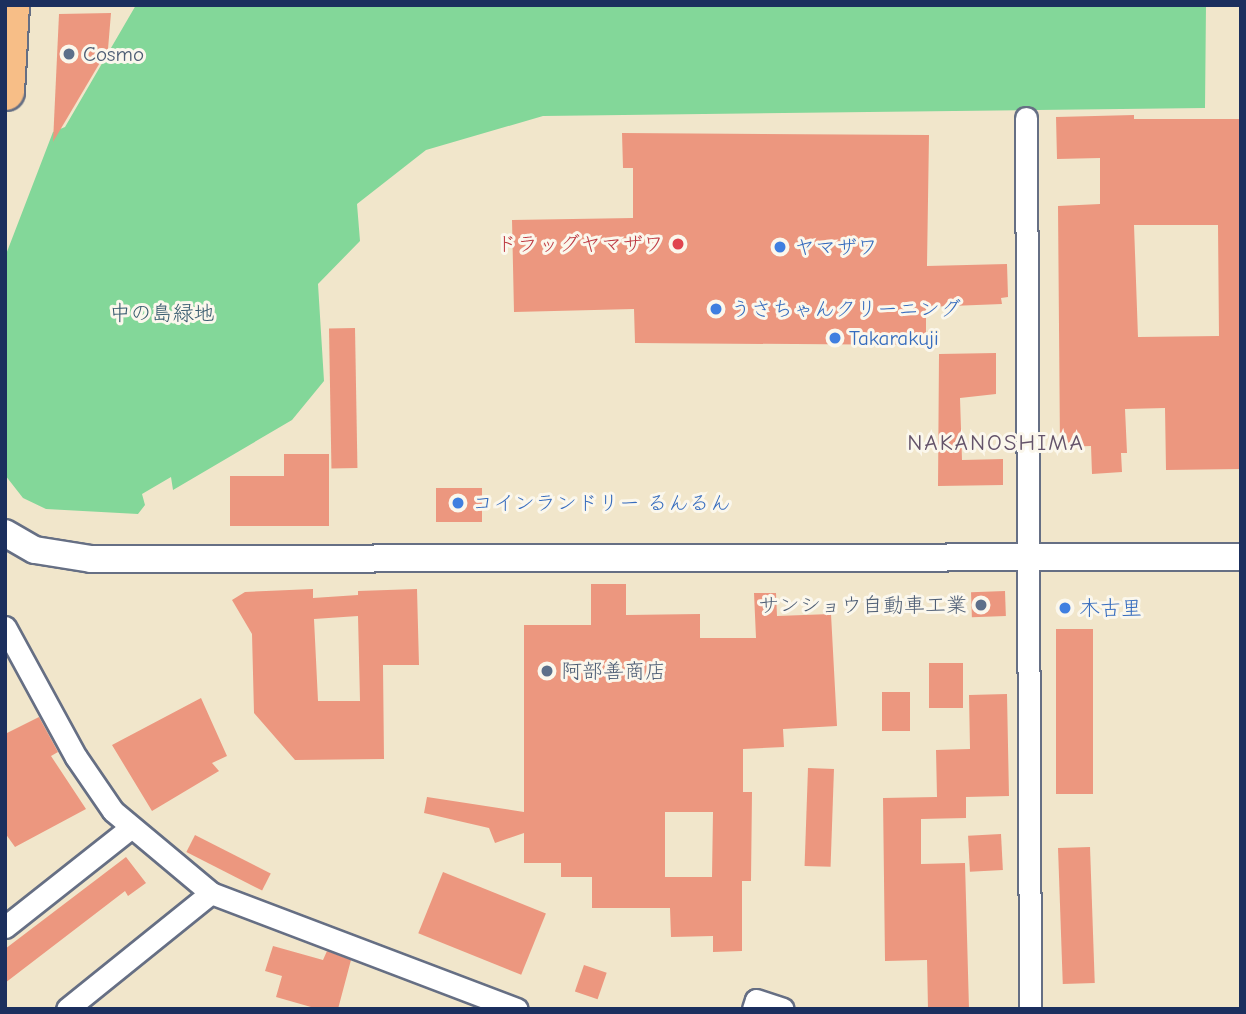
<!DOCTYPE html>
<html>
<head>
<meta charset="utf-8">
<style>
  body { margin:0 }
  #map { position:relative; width:1246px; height:1014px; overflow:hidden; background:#f1e6cb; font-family:"Comic Neue","Klee One",sans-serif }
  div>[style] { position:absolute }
  .green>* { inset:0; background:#83d799 }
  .building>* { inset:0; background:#ec977f; transform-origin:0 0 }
  .roads { filter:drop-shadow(2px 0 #666f84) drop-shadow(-2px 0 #666f84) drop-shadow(0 2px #666f84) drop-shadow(0 -2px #666f84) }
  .minor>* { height:21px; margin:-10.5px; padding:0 10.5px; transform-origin:10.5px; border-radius:10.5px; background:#fff }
  .tertiary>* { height:26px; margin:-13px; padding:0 13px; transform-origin:13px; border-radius:13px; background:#fff }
  .trunk>* { height:37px; margin:-18.5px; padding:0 18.5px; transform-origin:18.5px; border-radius:18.5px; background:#f7be87 }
  .dots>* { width:19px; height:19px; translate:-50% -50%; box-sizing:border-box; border:4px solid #fbf7ec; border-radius:50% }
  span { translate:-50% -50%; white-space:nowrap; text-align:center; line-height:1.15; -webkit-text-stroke:6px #fbf7ec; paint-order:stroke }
  .service-label { font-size:21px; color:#4e5e75 }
  .left { translate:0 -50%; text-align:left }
  .right { translate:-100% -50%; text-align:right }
  .health-label { font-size:21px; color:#be3a42 }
  .shop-label { font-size:21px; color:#366cbe }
  .park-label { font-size:21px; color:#35596d }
  .neighbourhood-label { font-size:23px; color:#64536a; letter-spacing:2px }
  .frame { position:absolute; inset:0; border:7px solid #1b2f5e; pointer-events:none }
</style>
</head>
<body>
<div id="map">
  <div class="green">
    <i style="clip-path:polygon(136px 5px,1206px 5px,1205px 108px,543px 116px,426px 150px,357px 204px,360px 241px,318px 284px,324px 381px,292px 420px,173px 490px,171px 477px,142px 494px,145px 505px,138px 514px,46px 509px,23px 498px,5px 475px,5px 257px,53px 132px,65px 127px)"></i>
  </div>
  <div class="building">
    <i style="clip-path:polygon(111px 13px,108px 49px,53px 142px,59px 14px)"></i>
    <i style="clip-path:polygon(evenodd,1134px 115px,1134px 119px,1241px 119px,1241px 469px,1166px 470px,1165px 408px,1125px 409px,1127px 453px,1121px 453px,1122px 472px,1092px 474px,1091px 446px,1060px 447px,1058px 206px,1100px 204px,1100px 158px,1057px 159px,1056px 117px,1134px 115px,1134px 225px,1218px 225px,1219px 336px,1138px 337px,1134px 225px)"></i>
    <i style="clip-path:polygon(622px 133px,929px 135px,927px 266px,1007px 264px,1008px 297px,1001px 298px,1002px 304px,926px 307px,926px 345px,635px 343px,634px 309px,514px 312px,512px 220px,633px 218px,633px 168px,623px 168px)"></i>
    <i style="left:355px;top:328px;width:140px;height:26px;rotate:89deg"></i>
    <i style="clip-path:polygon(996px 353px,996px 394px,960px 398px,962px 460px,1003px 459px,1003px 485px,938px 486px,939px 354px)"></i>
    <i style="clip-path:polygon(284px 454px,329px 454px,329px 526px,230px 526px,230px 476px,284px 476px)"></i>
    <i style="left:436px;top:488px;width:46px;height:34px"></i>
    <i style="clip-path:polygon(evenodd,591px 584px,626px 584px,626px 615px,700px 614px,700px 638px,756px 638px,754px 593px,776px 593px,777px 616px,831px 614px,837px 726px,783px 729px,784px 747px,743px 749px,743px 792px,752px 792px,751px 881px,742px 881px,742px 951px,713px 952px,713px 936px,671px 937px,670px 908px,592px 908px,592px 877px,561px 877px,561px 863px,524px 863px,524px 833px,495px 843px,489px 828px,424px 813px,427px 797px,524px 812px,524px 625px,591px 625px,591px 584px,665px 812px,713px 812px,712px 877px,665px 877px,665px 812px)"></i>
    <i style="clip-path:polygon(evenodd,313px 589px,313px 598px,358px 595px,358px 591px,417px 589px,419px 665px,383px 665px,384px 759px,295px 760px,254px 713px,252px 634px,232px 600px,245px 592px,313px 589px,358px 616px,360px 701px,318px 701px,314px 619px,358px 616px)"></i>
    <i style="left:1005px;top:591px;width:25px;height:34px;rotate:88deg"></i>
    <i style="left:1093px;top:629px;width:165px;height:37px;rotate:90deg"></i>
    <i style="left:929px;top:663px;width:34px;height:45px"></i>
    <i style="left:882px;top:692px;width:28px;height:39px"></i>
    <i style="clip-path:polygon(1007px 694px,1009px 796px,966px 797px,966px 818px,921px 819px,921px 864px,965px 863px,969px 1009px,928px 1009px,927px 960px,885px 961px,883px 798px,937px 797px,936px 750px,970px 749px,969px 695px)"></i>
    <i style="clip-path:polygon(201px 698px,227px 756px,212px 763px,219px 771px,152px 811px,112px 745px)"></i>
    <i style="clip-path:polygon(39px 717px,58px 752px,51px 756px,86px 809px,15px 847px,5px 833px,5px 734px)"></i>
    <i style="left:808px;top:768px;width:26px;height:98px;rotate:2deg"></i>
    <i style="left:1001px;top:834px;width:36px;height:33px;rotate:87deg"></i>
    <i style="left:195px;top:835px;width:85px;height:19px;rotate:27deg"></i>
    <i style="left:1090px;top:847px;width:136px;height:32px;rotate:88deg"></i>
    <i style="clip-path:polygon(126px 857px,146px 883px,128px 896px,125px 891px,5px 983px,5px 949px)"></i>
    <i style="left:443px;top:872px;width:111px;height:66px;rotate:22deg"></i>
    <i style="clip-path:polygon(273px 946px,323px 960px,327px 951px,351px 960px,338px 1009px,318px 1009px,276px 997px,282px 976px,265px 971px)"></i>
    <i style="left:584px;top:965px;width:24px;height:28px;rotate:19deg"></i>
  </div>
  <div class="roads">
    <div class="minor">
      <i style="left:1026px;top:118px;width:891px;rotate:89.74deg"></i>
      <i style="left:5px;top:627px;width:148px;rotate:61.4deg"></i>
      <i style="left:76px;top:757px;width:65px;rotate:55.6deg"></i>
      <i style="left:113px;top:811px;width:128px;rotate:39.9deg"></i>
      <i style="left:211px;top:893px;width:327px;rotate:20.8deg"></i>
      <i style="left:5px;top:927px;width:158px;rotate:-38.3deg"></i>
      <i style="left:67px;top:1009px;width:185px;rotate:-38.9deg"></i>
      <i style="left:753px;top:1009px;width:9px;rotate:-72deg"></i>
      <i style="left:756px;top:1000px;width:28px;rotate:18deg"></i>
    </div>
    <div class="tertiary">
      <i style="left:5px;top:533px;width:34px;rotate:30deg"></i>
      <i style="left:35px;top:550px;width:57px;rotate:9.1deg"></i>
      <i style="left:91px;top:559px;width:1150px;rotate:-0.1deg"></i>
    </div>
    <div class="trunk">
      <i style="left:5px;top:91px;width:86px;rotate:-86.7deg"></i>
    </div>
  </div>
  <div class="dots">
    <i style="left:69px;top:54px;background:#5c6f8a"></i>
    <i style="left:678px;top:244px;background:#e0444e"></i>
    <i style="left:780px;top:247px;background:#3f7fe0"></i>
    <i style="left:716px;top:309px;background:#3f7fe0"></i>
    <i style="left:835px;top:338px;background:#3f7fe0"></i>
    <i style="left:458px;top:503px;background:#3f7fe0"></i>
    <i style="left:981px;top:605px;background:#5c6f8a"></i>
    <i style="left:1065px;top:608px;background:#3f7fe0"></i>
    <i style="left:547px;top:671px;background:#5c6f8a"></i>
  </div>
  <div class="service-label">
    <span class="left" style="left:83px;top:54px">Cosmo</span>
    <span class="right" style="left:967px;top:605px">サンショウ自動車工業</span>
    <span class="left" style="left:561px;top:671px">阿部善商店</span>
  </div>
  <div class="health-label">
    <span class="right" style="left:664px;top:244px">ドラッグヤマザワ</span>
  </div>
  <div class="shop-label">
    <span class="left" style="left:794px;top:247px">ヤマザワ</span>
    <span class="left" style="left:730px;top:309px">うさちゃんクリーニング</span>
    <span class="left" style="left:849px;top:338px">Takarakuji</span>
    <span class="left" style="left:472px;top:503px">コインランドリー るんるん</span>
    <span class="left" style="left:1079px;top:608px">木古里</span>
  </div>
  <div class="park-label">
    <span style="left:162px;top:313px">中の島緑地</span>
  </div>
  <div class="neighbourhood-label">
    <span style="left:996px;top:443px">NAKANOSHIMA</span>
  </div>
  <div class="frame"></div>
</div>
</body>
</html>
